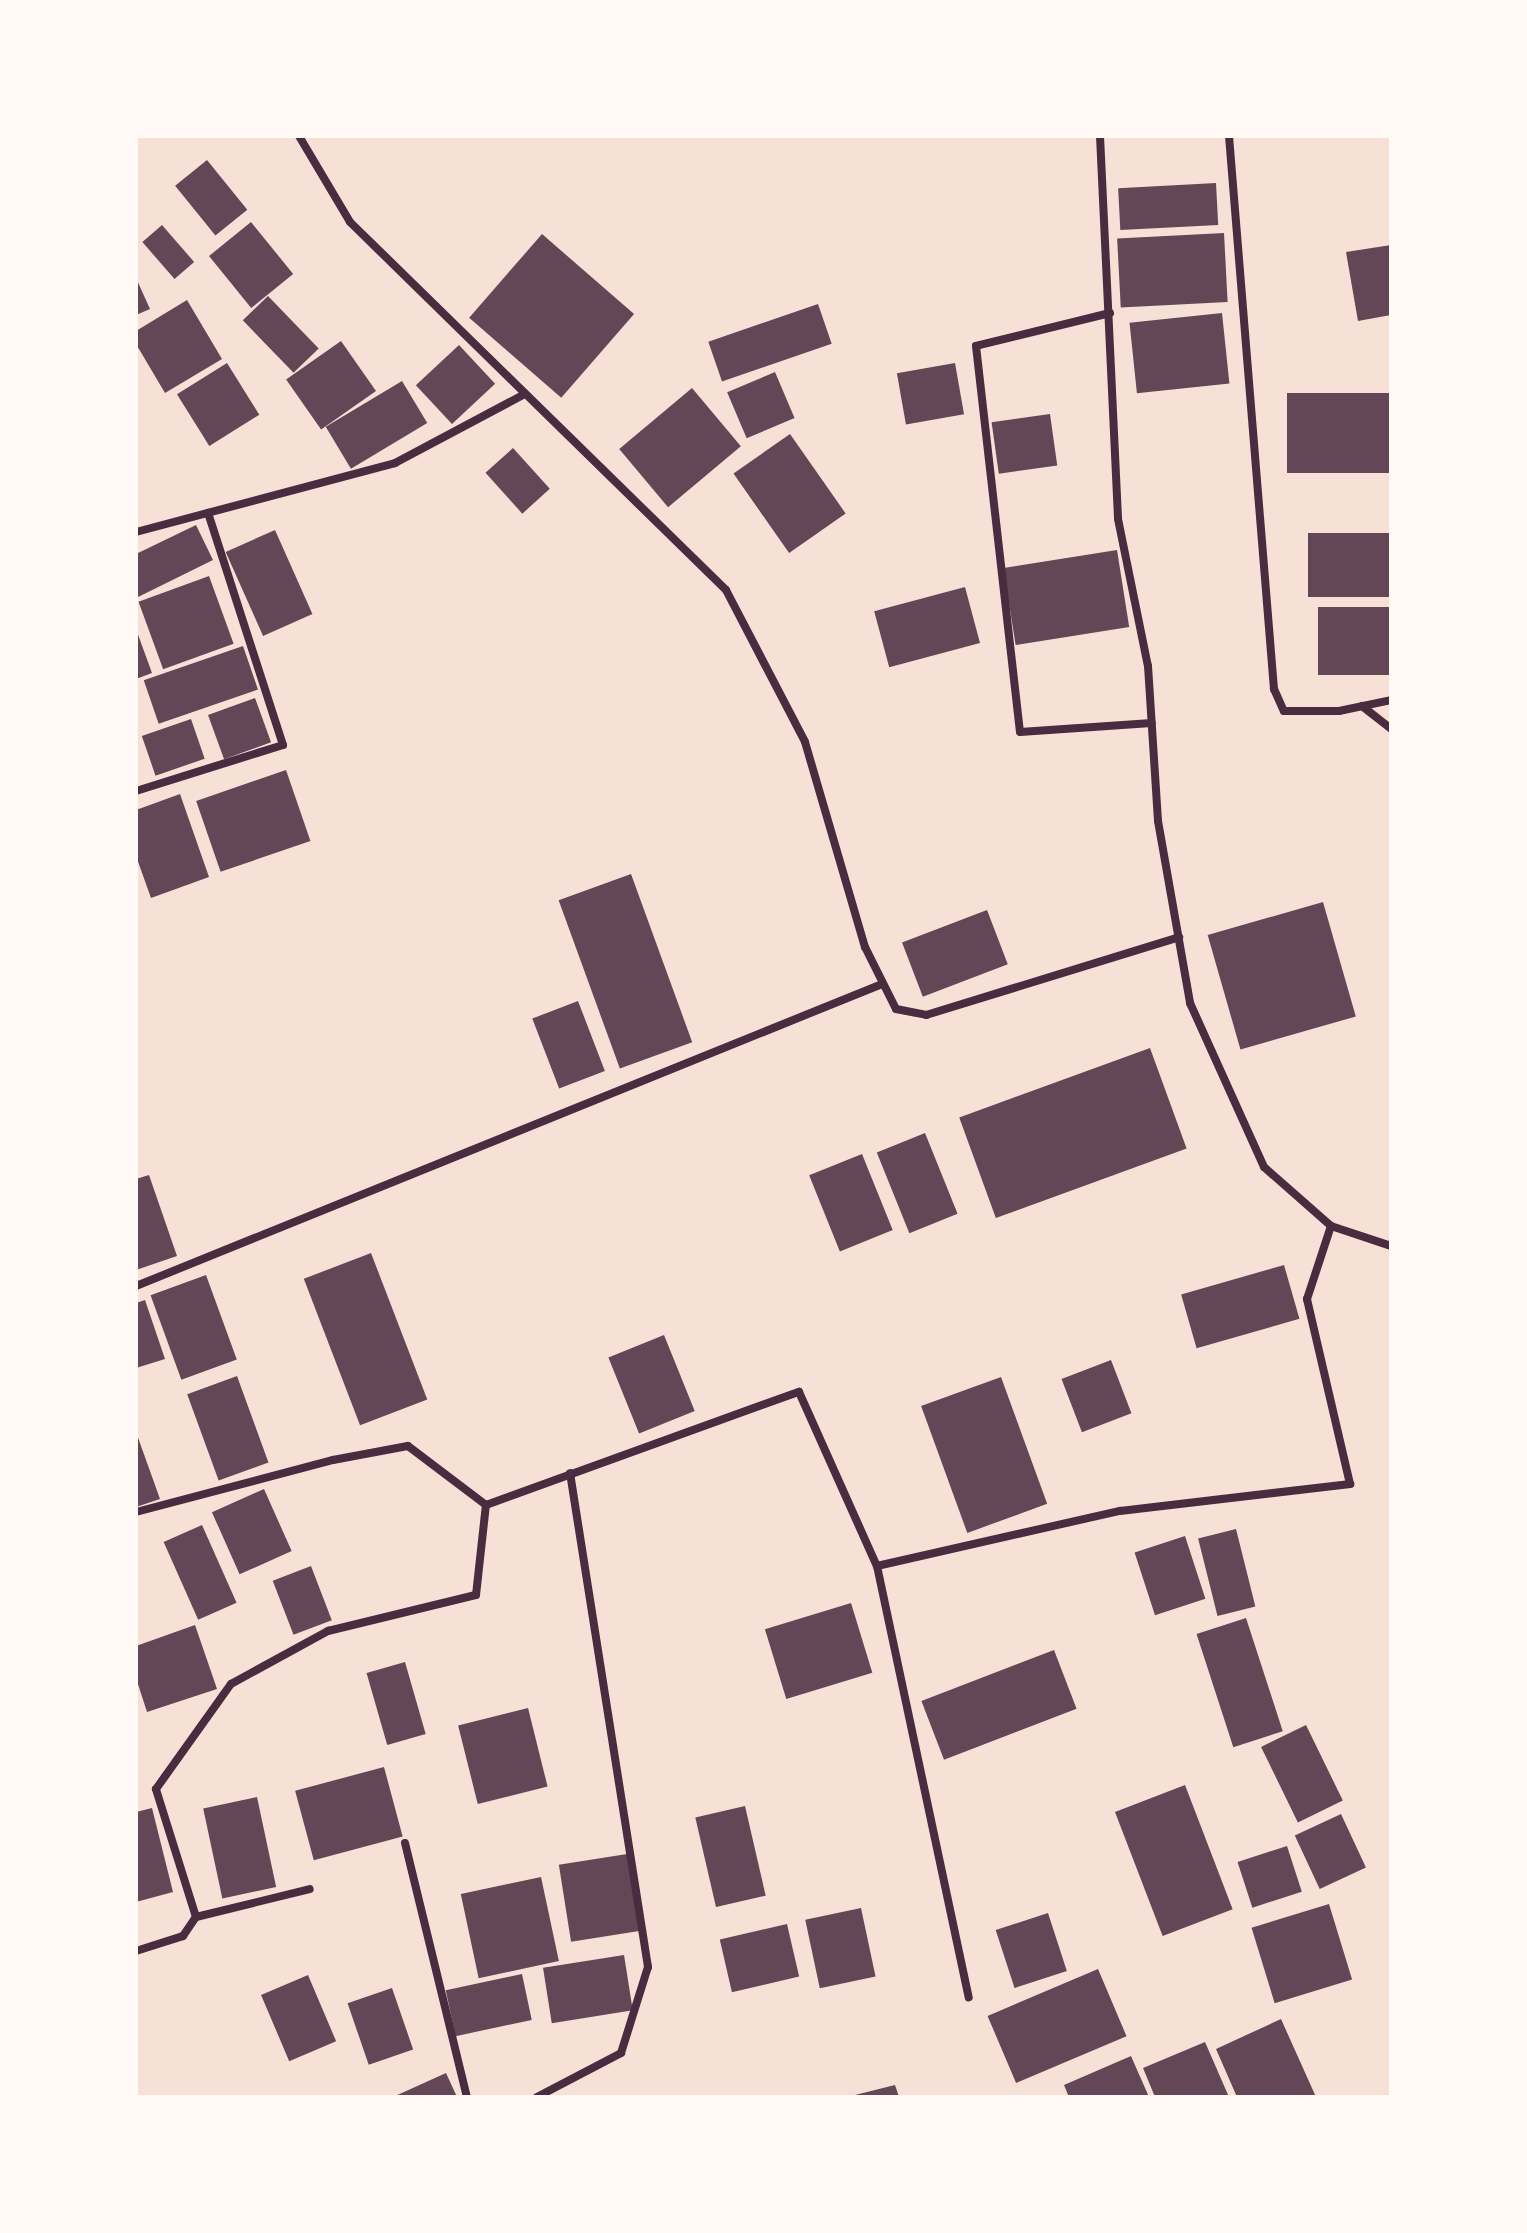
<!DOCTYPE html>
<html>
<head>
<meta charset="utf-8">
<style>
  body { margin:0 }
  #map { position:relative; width:1527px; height:2233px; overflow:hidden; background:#f7e1d7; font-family:Signika,sans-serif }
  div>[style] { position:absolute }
  .building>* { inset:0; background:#644757; transform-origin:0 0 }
  .minor>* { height:8px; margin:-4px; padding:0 4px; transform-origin:4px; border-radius:4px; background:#4a2c40 }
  span { translate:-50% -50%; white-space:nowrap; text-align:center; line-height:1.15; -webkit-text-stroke:8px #fffaf5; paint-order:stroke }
  .frame { position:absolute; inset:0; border:138px solid #fffaf5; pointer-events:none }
</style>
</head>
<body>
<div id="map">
  <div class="building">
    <i style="left:207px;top:160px;width:64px;height:41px;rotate:51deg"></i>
    <i style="left:1216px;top:183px;width:42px;height:98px;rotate:87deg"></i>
    <i style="left:251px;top:222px;width:67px;height:54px;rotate:51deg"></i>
    <i style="left:162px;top:225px;width:49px;height:26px;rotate:49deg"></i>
    <i style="left:1224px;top:233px;width:69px;height:107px;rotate:87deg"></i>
    <i style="left:542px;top:234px;width:122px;height:111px;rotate:41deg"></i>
    <i style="clip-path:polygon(1391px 245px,1391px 315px,1358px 321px,1346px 252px)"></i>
    <i style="clip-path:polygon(136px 278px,150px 309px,136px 315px)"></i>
    <i style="left:268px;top:296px;width:73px;height:35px;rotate:46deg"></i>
    <i style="clip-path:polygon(187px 300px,222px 359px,165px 393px,136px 344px,136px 331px)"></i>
    <i style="left:818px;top:304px;width:42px;height:116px;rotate:71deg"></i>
    <i style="left:1222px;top:313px;width:71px;height:93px;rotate:84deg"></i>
    <i style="left:341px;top:341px;width:61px;height:67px;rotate:55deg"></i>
    <i style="left:459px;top:345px;width:53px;height:59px;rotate:47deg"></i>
    <i style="left:227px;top:363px;width:61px;height:59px;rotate:58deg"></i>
    <i style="left:955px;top:363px;width:52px;height:59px;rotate:80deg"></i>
    <i style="left:775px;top:372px;width:50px;height:52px;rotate:67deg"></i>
    <i style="left:402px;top:381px;width:49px;height:89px;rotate:59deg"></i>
    <i style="left:692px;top:388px;width:76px;height:95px;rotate:50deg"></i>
    <i style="left:1391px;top:393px;width:80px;height:104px;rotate:90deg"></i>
    <i style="left:1050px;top:414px;width:52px;height:59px;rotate:82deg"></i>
    <i style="left:790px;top:434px;width:97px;height:69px;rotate:55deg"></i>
    <i style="left:513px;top:448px;width:55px;height:37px;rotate:48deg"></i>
    <i style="clip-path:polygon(196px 525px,213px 560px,136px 598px,136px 554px)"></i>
    <i style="left:275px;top:530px;width:92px;height:54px;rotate:66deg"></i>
    <i style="left:1391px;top:533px;width:64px;height:83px;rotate:90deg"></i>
    <i style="left:1117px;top:550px;width:78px;height:115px;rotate:81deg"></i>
    <i style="left:209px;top:576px;width:72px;height:75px;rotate:70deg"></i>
    <i style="left:965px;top:587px;width:58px;height:94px;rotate:75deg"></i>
    <i style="left:1391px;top:607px;width:68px;height:73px;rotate:90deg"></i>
    <i style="clip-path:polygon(136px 629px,152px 673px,136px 679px)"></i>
    <i style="left:243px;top:646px;width:46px;height:105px;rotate:71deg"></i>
    <i style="left:255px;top:698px;width:47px;height:50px;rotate:70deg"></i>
    <i style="left:191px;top:719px;width:42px;height:52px;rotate:71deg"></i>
    <i style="left:286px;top:770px;width:75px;height:95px;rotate:71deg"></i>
    <i style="clip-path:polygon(180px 794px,209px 877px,151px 898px,136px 856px,136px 810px)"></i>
    <i style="left:631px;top:874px;width:179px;height:77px;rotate:70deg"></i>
    <i style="left:1323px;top:902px;width:119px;height:120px;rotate:74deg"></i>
    <i style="left:987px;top:910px;width:58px;height:91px;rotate:69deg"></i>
    <i style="left:578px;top:1001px;width:75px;height:49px;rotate:69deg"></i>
    <i style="left:1150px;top:1048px;width:107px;height:203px;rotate:70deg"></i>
    <i style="left:925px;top:1133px;width:87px;height:52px;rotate:68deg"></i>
    <i style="left:862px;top:1154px;width:82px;height:57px;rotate:68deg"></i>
    <i style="clip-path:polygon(149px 1175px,177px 1256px,136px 1270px,136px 1179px)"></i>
    <i style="left:371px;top:1253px;width:157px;height:72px;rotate:69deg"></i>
    <i style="left:1284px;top:1265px;width:56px;height:107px;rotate:74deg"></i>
    <i style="left:206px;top:1275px;width:90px;height:59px;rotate:70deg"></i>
    <i style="clip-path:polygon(145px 1300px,165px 1359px,136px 1368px,136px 1303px)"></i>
    <i style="left:664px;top:1335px;width:82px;height:60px;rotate:68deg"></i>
    <i style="left:1111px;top:1360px;width:57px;height:53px;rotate:69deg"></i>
    <i style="left:237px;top:1376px;width:92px;height:53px;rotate:70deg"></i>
    <i style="left:1001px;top:1377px;width:135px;height:85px;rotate:70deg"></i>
    <i style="clip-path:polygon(136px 1432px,160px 1499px,136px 1507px)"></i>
    <i style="left:264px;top:1489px;width:68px;height:57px;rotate:66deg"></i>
    <i style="left:202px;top:1525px;width:85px;height:42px;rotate:66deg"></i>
    <i style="left:1236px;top:1529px;width:80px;height:39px;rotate:76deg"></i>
    <i style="left:1185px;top:1536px;width:66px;height:53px;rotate:72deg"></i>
    <i style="left:311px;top:1566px;width:58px;height:41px;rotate:69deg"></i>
    <i style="left:851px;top:1603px;width:73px;height:90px;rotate:73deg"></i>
    <i style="left:1246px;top:1618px;width:119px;height:52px;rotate:72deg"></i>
    <i style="clip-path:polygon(195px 1625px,217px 1689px,147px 1712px,136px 1678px,136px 1646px)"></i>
    <i style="left:1054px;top:1650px;width:63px;height:142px;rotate:69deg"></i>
    <i style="left:405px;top:1662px;width:75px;height:40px;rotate:74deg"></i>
    <i style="left:528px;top:1708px;width:81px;height:72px;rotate:76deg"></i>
    <i style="left:1306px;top:1725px;width:84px;height:50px;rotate:64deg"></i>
    <i style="left:384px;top:1767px;width:72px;height:92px;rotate:75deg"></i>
    <i style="left:1185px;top:1785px;width:133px;height:75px;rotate:69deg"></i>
    <i style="left:257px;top:1797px;width:92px;height:55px;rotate:78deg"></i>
    <i style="left:745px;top:1806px;width:92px;height:51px;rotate:77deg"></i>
    <i style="clip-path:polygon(152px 1808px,173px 1892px,136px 1902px,136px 1812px)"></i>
    <i style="left:1341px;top:1814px;width:59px;height:51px;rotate:65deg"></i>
    <i style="left:1287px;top:1846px;width:48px;height:52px;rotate:72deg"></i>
    <i style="left:627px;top:1854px;width:78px;height:69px;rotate:81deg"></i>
    <i style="left:541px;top:1877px;width:86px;height:82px;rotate:78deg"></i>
    <i style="left:1329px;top:1904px;width:79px;height:81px;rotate:73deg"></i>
    <i style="left:861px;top:1908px;width:70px;height:57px;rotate:78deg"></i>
    <i style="left:1048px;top:1913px;width:61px;height:55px;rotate:72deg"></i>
    <i style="left:787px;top:1924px;width:54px;height:69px;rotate:77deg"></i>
    <i style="left:624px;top:1955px;width:56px;height:82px;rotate:81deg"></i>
    <i style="left:1098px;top:1969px;width:73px;height:120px;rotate:67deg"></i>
    <i style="left:522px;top:1974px;width:47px;height:78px;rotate:78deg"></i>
    <i style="left:308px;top:1975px;width:72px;height:51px;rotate:67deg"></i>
    <i style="left:392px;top:1988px;width:65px;height:47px;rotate:71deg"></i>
    <i style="clip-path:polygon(1281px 2019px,1316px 2097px,1237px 2097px,1216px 2049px)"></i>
    <i style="clip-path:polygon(1205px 2042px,1229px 2097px,1155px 2097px,1143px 2068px)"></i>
    <i style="clip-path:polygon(1131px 2056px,1149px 2097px,1069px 2097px,1064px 2085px)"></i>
    <i style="clip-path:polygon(446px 2073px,457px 2097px,393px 2097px)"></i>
    <i style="clip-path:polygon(895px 2085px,899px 2097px,851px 2097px,851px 2096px)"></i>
  </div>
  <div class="minor">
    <i style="left:299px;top:136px;width:100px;rotate:59.3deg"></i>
    <i style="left:350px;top:222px;width:526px;rotate:44.38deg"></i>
    <i style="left:726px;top:590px;width:171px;rotate:62.5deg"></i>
    <i style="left:805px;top:742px;width:214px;rotate:73.7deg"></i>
    <i style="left:865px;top:947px;width:69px;rotate:63.4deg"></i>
    <i style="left:896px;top:1009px;width:31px;rotate:11deg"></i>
    <i style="left:926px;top:1015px;width:265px;rotate:-17.1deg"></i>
    <i style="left:1100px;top:136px;width:383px;rotate:87.3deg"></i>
    <i style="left:1118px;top:519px;width:150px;rotate:78.5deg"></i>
    <i style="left:1148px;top:666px;width:155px;rotate:86.3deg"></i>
    <i style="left:1158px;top:821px;width:185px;rotate:80deg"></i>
    <i style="left:1190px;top:1003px;width:180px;rotate:65.7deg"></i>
    <i style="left:1264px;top:1167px;width:89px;rotate:41.4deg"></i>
    <i style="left:1331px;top:1226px;width:63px;rotate:18.4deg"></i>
    <i style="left:1229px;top:136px;width:555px;rotate:85.35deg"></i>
    <i style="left:1274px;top:689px;width:24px;rotate:66deg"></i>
    <i style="left:1284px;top:711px;width:55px"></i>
    <i style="left:1339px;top:711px;width:53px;rotate:-11.9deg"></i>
    <i style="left:1110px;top:313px;width:138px;rotate:166.2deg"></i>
    <i style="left:976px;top:346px;width:388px;rotate:83.5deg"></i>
    <i style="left:1020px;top:732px;width:132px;rotate:-3.9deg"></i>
    <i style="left:136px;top:532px;width:268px;rotate:-14.9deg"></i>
    <i style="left:395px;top:463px;width:147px;rotate:-28deg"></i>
    <i style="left:1362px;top:706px;width:37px;rotate:38deg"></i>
    <i style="left:136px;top:791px;width:154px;rotate:-17.4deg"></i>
    <i style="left:283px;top:745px;width:244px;rotate:-107.9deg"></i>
    <i style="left:136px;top:1286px;width:805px;rotate:-22.04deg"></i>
    <i style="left:136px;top:1512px;width:204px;rotate:-14.8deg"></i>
    <i style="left:333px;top:1460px;width:76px;rotate:-10.6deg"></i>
    <i style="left:408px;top:1446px;width:98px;rotate:37.1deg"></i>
    <i style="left:877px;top:1566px;width:249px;rotate:-12.8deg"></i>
    <i style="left:1120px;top:1511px;width:232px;rotate:-6.7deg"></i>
    <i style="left:1350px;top:1484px;width:190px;rotate:-103.1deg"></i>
    <i style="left:1307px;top:1299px;width:77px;rotate:-71.8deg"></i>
    <i style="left:405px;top:1843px;width:261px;rotate:76.3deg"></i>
    <i style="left:196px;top:1917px;width:117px;rotate:-13.8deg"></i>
    <i style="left:136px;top:1951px;width:49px;rotate:-17.7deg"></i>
    <i style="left:183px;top:1936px;width:23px;rotate:-56deg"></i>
    <i style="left:196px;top:1917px;width:134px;rotate:-107.4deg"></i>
    <i style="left:156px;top:1789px;width:129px;rotate:-54.5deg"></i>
    <i style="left:231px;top:1684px;width:111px;rotate:-28.7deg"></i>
    <i style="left:328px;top:1631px;width:152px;rotate:-13.7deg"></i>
    <i style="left:476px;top:1595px;width:91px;rotate:-83.7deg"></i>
    <i style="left:486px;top:1505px;width:333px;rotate:-19.9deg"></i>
    <i style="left:799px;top:1392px;width:191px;rotate:65.9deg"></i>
    <i style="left:877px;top:1566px;width:441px;rotate:78deg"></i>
    <i style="left:537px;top:2097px;width:95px;rotate:-27.6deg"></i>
    <i style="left:621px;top:2053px;width:90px;rotate:-72.6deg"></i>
    <i style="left:648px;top:1967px;width:500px;rotate:-98.97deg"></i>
  </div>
  <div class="frame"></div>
</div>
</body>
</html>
